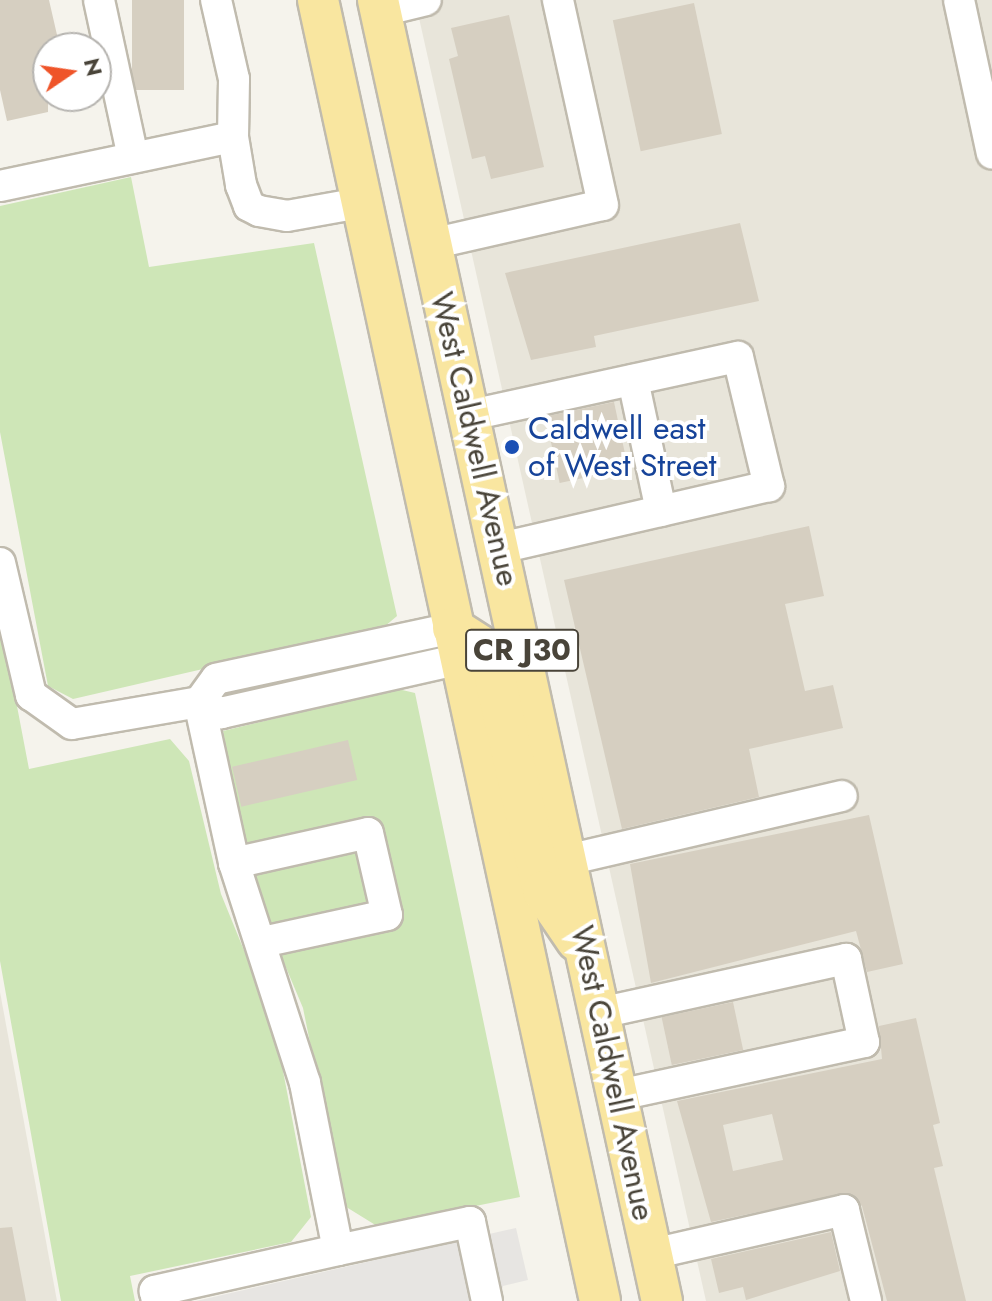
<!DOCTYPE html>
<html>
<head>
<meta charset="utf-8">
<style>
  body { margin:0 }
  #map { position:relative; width:992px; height:1301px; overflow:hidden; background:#f5f3ec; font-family:Jost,sans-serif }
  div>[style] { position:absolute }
  .residential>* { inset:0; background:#e8e5da }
  .green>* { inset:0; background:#cee6b7 }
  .parking>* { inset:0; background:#e7e5e2 }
  .building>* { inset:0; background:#d6cfc1; transform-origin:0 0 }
  .roads { filter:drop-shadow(2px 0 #c0bbae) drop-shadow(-2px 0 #c0bbae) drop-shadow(0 2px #c0bbae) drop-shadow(0 -2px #c0bbae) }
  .minor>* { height:30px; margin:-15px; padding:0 15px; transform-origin:15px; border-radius:15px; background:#fff }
  .major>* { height:40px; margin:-20px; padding:0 20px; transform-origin:20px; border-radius:20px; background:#f9e6a0 }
  .dots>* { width:22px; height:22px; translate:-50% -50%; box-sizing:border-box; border:4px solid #fff; border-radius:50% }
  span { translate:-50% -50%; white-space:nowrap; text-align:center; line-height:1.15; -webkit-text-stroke:8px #fff; paint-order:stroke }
  .shield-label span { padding:2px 6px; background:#fff; border:2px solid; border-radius:6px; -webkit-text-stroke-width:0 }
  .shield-label { font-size:30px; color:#494439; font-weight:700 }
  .transit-label { font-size:32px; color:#164399 }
  .left { translate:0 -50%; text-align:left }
  .street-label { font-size:32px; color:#494439 }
  .north { position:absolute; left:32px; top:32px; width:80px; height:80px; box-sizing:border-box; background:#fff; border:2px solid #b6b4b0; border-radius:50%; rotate:77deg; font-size:22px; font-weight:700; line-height:32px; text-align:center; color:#494439 }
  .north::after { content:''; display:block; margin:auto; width:28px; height:36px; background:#ef5429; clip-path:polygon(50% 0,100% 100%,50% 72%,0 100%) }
</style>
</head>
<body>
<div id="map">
  <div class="residential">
    <i style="clip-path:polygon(415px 0,992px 0,992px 1301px,706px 1301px)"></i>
    <i style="clip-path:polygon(0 992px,57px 1301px,0 1301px)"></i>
  </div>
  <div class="green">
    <i style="clip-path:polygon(131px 177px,149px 267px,314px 243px,397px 616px,384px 627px,73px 699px,48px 686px,0 432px,0 206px)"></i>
    <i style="clip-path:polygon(0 617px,29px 769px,170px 739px,189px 761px,221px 894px,274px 1024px,311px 1217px,291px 1242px,130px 1276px,135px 1301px,61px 1301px,0 961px)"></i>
    <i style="clip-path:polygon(398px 689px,415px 693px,520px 1197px,377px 1226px,343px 1205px,303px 1008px,253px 889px,223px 731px)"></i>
  </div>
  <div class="parking">
    <i style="clip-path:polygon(516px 1228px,528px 1280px,503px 1286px,499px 1301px,196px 1301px)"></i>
  </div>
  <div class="building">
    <i style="clip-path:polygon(0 0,49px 0,60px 48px,48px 48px,48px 112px,7px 121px,0 90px)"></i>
    <i style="left:132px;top:0;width:52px;height:90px"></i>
    <i style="left:694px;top:3px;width:134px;height:83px;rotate:78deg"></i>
    <i style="clip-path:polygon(509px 15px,544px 167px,491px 179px,485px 156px,472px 159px,449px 59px,458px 56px,451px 28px)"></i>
    <i style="clip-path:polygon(740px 223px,759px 301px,594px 336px,596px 347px,531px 360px,505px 273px)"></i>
    <i style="left:614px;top:402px;width:68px;height:70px;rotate:78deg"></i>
    <i style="clip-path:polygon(809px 526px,824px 596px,785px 604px,805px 691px,833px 685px,843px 728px,749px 749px,759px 797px,622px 829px,564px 580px)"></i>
    <i style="left:348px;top:740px;width:41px;height:119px;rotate:77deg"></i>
    <i style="clip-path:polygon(869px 815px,903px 964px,867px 972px,856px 931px,651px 983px,630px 864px)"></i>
    <i style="left:733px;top:1002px;width:49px;height:73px;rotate:78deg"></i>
    <i style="clip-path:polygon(evenodd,916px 1018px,940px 1123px,933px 1125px,943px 1166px,934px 1168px,966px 1301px,887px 1301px,862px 1206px,848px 1193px,711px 1222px,677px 1101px,882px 1059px,879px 1026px,916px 1018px,772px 1114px,783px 1160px,733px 1171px,723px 1125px,772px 1114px)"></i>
    <i style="clip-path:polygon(12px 1227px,26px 1301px,0 1301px,0 1228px)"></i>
    <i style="clip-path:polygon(831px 1232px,840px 1271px,746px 1300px,743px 1287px,719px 1293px,711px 1259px)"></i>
  </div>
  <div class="roads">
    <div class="minor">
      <i style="left:99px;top:0;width:161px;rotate:77.8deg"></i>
      <i style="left:959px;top:0;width:157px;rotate:77.9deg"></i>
      <i style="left:381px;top:11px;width:46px;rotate:-13.7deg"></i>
      <i style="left:233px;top:137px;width:49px;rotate:80.5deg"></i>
      <i style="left:241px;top:185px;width:22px;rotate:69deg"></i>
      <i style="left:249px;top:206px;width:11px;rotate:27deg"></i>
      <i style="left:259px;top:211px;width:28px;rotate:10deg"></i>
      <i style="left:287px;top:216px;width:74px;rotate:-10.1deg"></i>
      <i style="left:0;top:186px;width:238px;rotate:-11.9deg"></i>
      <i style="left:233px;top:137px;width:58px;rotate:-89deg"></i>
      <i style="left:234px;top:79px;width:81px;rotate:-102.8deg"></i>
      <i style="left:431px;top:244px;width:176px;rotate:-12.8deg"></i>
      <i style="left:603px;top:205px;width:210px;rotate:-102.4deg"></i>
      <i style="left:633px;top:380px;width:134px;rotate:77.9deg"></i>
      <i style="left:471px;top:415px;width:273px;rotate:-12.3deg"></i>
      <i style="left:738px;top:357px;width:133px;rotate:76.5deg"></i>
      <i style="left:769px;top:486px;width:276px;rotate:167deg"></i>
      <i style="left:0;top:563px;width:136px;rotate:76.8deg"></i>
      <i style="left:31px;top:695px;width:50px;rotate:35.3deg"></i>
      <i style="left:72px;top:724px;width:129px;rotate:-9.8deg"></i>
      <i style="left:199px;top:702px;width:165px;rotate:77.7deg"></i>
      <i style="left:234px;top:863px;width:231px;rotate:72.1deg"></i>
      <i style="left:305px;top:1083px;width:170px;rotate:78.8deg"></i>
      <i style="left:338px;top:1250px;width:188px;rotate:167.4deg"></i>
      <i style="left:155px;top:1291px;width:10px;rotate:79deg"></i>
      <i style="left:453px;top:628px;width:242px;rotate:167.9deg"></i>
      <i style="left:216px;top:679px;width:29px;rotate:126deg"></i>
      <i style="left:199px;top:702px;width:25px;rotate:27deg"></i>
      <i style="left:221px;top:713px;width:245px;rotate:-12.7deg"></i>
      <i style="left:567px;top:860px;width:282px;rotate:-13.1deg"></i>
      <i style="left:234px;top:863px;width:137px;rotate:-12.6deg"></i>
      <i style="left:368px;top:833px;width:84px;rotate:77deg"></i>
      <i style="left:387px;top:915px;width:128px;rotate:167.8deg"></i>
      <i style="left:600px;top:1013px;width:252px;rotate:-12.4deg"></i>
      <i style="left:846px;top:959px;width:85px;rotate:77.8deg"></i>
      <i style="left:864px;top:1042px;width:252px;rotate:167.8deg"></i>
      <i style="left:338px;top:1250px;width:135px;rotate:-12deg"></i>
      <i style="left:470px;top:1222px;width:81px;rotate:77.9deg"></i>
      <i style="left:652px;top:1254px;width:197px;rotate:-12.9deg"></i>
      <i style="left:844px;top:1210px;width:94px;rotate:76.4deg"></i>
    </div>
    <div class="major">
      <i style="left:318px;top:0;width:1331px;rotate:77.77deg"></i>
      <i style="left:378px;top:0;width:1332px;rotate:77.69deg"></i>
      <i style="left:453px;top:628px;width:31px;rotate:33deg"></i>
      <i style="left:479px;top:645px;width:24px;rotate:57deg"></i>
      <i style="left:492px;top:665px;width:232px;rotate:77.3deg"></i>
      <i style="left:543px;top:891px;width:60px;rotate:55.8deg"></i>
    </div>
  </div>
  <div class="dots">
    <i style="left:512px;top:447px;background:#1a4fb4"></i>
  </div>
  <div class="shield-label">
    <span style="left:522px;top:650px">CR J30</span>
  </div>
  <div class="transit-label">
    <span class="left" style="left:528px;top:447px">Caldwell east<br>of West Street</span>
  </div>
  <div class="street-label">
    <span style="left:475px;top:439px;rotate:77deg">West Caldwell Avenue</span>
    <span style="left:613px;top:1073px;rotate:78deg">West Caldwell Avenue</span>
  </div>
  <div class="north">N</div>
</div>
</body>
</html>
